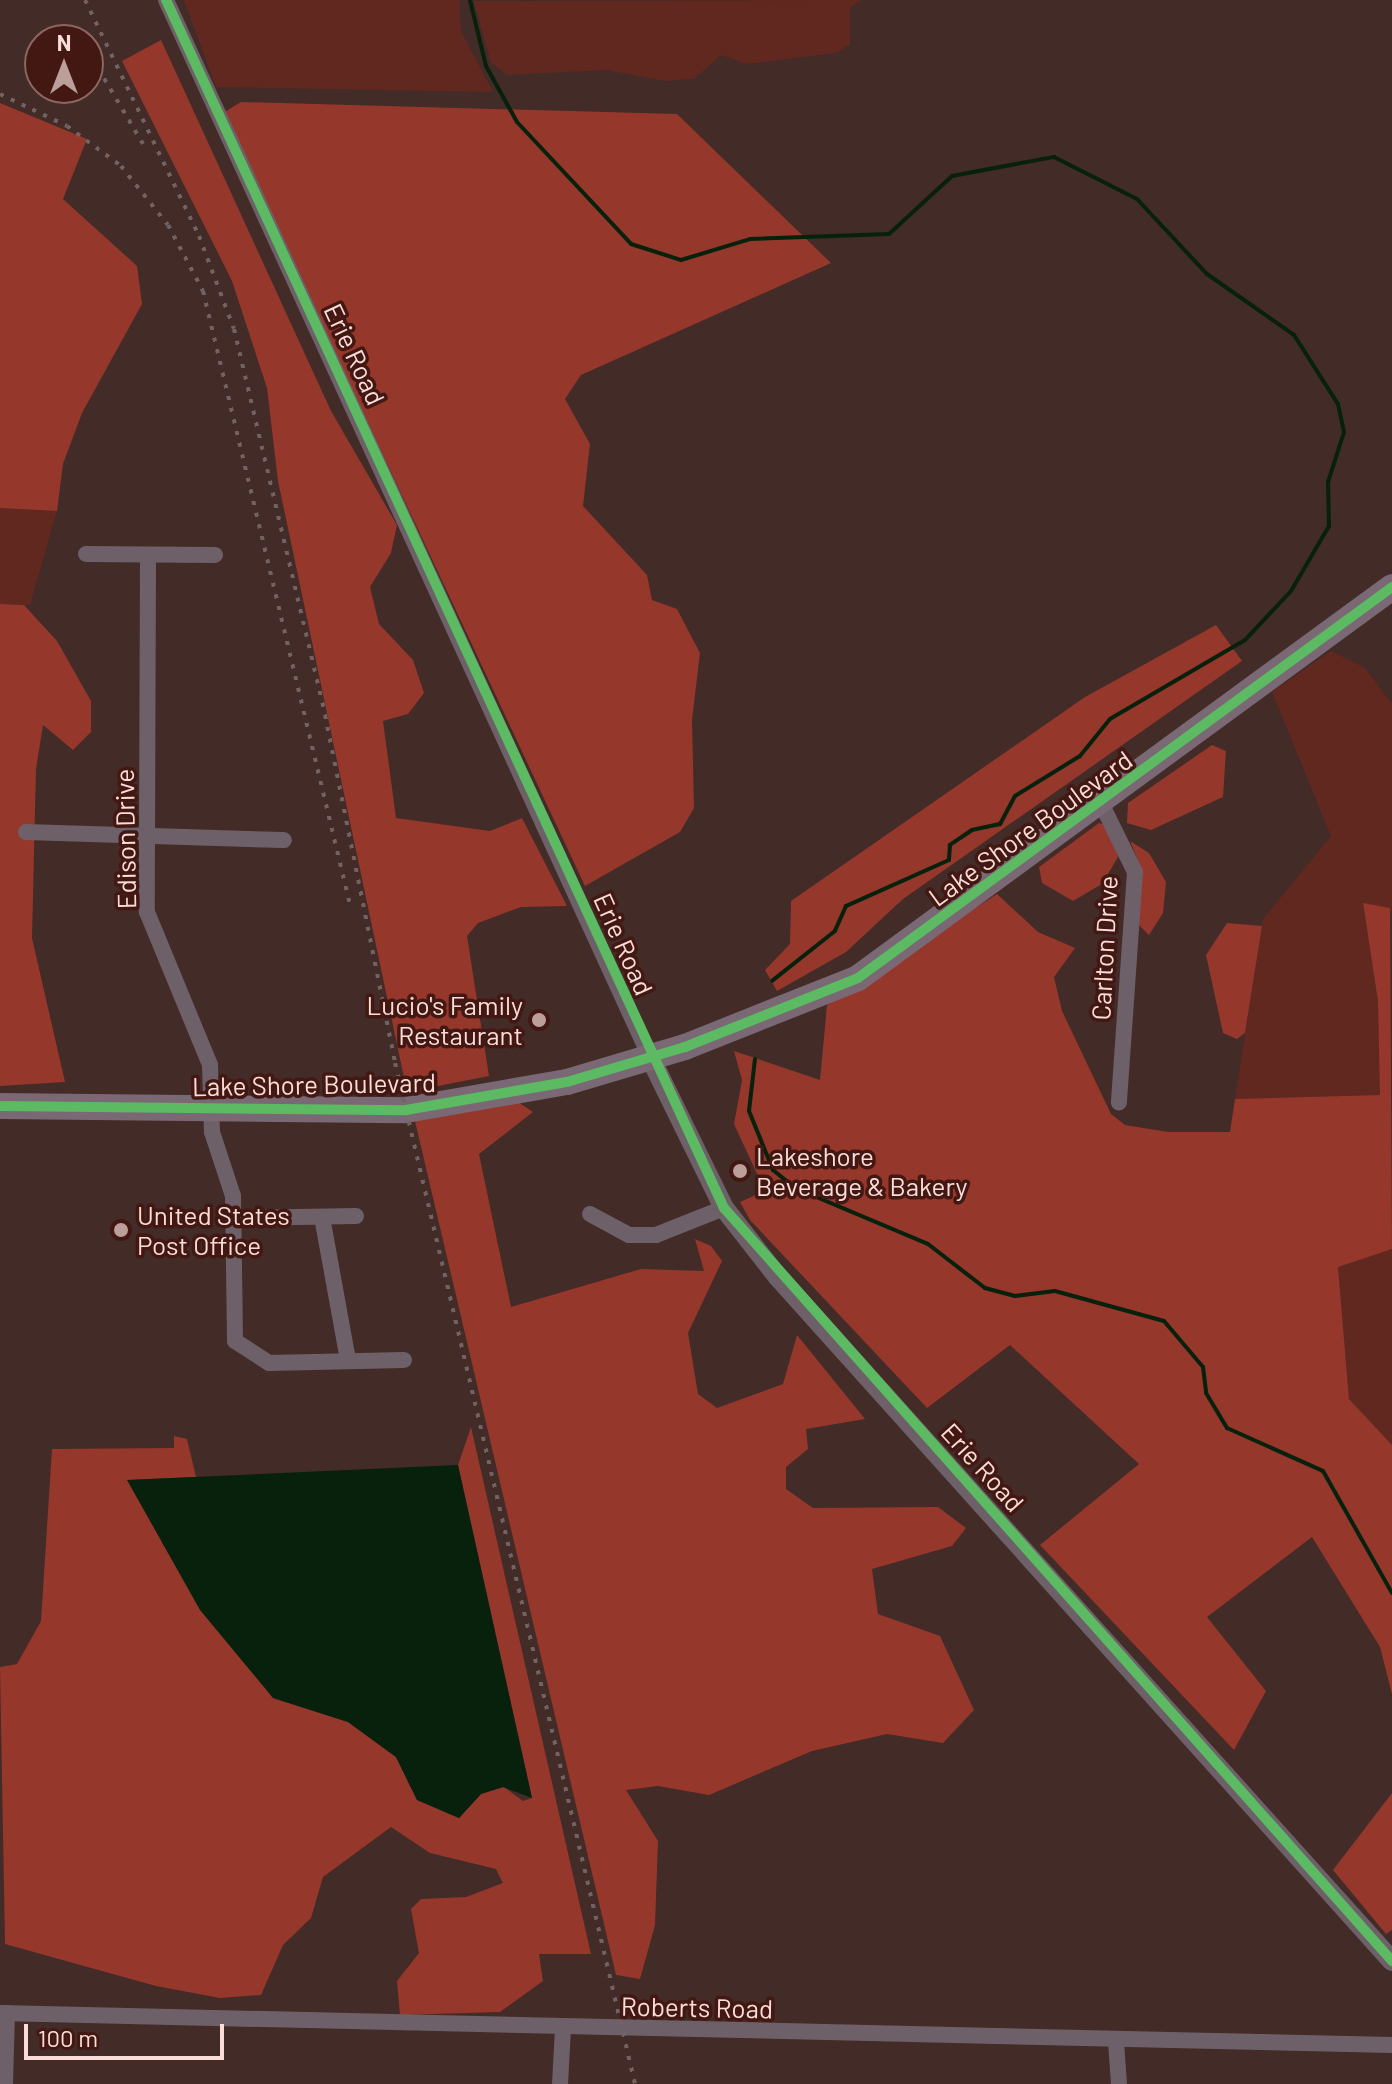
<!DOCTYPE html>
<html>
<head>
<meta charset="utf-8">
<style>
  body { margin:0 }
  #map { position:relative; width:1392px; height:2084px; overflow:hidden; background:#432b27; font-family:Barlow,sans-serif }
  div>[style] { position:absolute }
  .green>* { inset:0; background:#612820 }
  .forest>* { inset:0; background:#96372b }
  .water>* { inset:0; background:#07210c }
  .stream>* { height:4px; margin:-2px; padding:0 2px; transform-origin:2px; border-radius:2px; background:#07210c }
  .minor>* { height:16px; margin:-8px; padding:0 8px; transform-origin:8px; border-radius:8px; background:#6e6068 }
  .tertiary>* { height:20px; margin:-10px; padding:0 10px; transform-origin:10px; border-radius:10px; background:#6e6068 }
  .primary>* { height:26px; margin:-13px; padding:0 13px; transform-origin:13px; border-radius:13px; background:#7a6874 }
  .rail>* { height:4px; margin-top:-2px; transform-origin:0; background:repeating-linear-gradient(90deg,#726263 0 4px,transparent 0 12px) }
  .cycleway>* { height:10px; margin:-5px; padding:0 5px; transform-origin:5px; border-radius:5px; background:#5cba63 }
  .dots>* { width:22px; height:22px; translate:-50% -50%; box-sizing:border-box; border:4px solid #431813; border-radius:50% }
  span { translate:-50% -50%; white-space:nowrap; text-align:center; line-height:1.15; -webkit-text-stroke:7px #431813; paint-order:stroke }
  .street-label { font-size:26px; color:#faddd8 }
  .poi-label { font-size:26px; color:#faddd8 }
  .right { translate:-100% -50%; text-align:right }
  .left { translate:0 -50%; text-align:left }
  .north { position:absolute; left:24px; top:24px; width:80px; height:80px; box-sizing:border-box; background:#431813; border:2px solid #8c6762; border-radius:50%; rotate:0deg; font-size:22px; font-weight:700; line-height:32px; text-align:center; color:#faddd8 }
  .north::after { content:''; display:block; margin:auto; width:28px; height:36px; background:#ba9f9a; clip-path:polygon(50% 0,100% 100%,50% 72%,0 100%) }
  .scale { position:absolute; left:24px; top:2024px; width:200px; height:36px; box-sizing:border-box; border:4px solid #faddd8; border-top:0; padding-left:10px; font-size:24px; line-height:28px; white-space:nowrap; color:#faddd8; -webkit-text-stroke:6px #431813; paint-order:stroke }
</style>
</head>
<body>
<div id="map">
  <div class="green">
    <i style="clip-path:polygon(184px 0,459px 0,461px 31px,493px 92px,216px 87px)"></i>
    <i style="clip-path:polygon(861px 0,850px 8px,850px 45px,836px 53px,747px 64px,721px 55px,694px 79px,665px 81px,607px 70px,508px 75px,491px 63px,474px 1px)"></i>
    <i style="clip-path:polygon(0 508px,57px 511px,30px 605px,0 604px)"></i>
    <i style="clip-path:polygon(1331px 651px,1365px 668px,1392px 704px,1392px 912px,1363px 904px,1378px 1001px,1381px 1095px,1235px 1099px,1263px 919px,1331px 836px,1272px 692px)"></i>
    <i style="clip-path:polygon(1392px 1249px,1392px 1445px,1349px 1399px,1338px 1266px)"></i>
  </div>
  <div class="forest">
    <i style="clip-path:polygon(161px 40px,331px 411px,397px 525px,391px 553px,370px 587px,379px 624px,413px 660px,424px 693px,408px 714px,383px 721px,396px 818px,490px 831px,522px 818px,567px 906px,521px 907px,478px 923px,467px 936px,489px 1076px,407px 1092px,278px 481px,267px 388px,232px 281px,122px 61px)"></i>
    <i style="clip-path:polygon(241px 102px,677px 114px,831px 263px,581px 375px,565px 399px,590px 444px,583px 506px,647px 575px,652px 600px,677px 609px,700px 653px,692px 720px,694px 808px,680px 832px,585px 886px,223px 113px)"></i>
    <i style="clip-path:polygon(0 103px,87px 139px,63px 199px,137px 266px,142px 304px,82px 413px,63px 464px,57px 511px,0 508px)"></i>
    <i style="clip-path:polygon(0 604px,24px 605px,57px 641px,91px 701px,91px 732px,73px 750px,43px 725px,36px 769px,32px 938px,65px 1082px,0 1086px)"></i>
    <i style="clip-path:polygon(1216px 625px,1242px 661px,903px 899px,846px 952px,777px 991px,765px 970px,790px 944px,791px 901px,1085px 697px)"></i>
    <i style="clip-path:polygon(1212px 745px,1226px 751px,1223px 797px,1151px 830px,1127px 823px,1128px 803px)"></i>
    <i style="clip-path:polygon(1099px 823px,1112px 827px,1118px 857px,1102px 884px,1073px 901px,1042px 883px,1039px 867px)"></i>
    <i style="clip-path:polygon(1130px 841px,1149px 853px,1166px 882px,1163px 913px,1149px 935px,1139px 925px,1140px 865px)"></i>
    <i style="clip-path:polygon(997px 894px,1038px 932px,1075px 948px,1054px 977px,1062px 1011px,1111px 1114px,1125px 1125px,1168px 1132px,1230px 1132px,1235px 1099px,1380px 1095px,1378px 1001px,1363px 903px,1390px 908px,1392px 1249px,1338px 1267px,1349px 1399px,1392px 1445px,1392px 1694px,1380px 1647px,1312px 1537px,1207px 1617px,1266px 1691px,1234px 1750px,1040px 1545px,1139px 1464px,1010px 1345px,927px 1408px,750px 1220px,740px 1202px,765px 1191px,734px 1124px,742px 1080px,734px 1051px,820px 1080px,827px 1005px)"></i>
    <i style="clip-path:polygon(1227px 923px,1262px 926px,1245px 1033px,1237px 1039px,1223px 1033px,1206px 955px)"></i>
    <i style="clip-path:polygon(515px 1100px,533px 1112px,479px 1154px,511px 1307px,641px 1269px,704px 1271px,695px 1239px,711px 1246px,722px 1261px,688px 1333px,698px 1394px,717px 1408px,783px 1384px,797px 1335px,865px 1419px,806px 1429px,808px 1449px,786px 1467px,786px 1489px,813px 1508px,938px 1507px,966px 1528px,952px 1546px,872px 1569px,878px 1614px,940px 1636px,974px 1710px,943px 1743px,887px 1734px,812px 1751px,709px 1795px,658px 1786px,626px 1790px,658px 1841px,655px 1925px,640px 1979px,616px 1975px,414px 1117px)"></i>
    <i style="clip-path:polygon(471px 1427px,591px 1954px,539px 1954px,543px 1981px,500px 2012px,400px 2015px,397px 1981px,419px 1953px,411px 1909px,421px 1899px,466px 1897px,503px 1883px,496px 1869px,430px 1853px,391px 1827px,323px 1877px,311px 1918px,283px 1945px,261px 1995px,220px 1998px,156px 1986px,5px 1944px,0 1667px,17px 1664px,41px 1621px,52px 1449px,174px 1448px,174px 1436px,187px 1439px,196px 1477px,128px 1480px,273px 1698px,348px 1722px,396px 1757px,417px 1800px,459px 1818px,481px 1794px,504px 1787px,523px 1801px,532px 1798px,458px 1465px)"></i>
    <i style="clip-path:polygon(1392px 1793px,1392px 1930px,1386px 1934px,1333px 1870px)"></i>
  </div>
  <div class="water">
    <i style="clip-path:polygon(458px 1465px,532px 1798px,503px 1787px,481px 1794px,459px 1818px,417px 1800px,396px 1757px,348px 1722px,273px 1698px,200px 1610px,127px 1480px)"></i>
  </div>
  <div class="stream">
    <i style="left:470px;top:0;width:68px;rotate:76.4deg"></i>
    <i style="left:486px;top:66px;width:64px;rotate:61deg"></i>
    <i style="left:517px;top:122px;width:167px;rotate:46.9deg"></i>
    <i style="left:631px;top:244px;width:52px;rotate:17.7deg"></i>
    <i style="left:681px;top:260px;width:72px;rotate:-16.9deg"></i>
    <i style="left:750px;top:239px;width:139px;rotate:-2.1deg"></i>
    <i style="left:889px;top:234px;width:86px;rotate:-42.6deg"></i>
    <i style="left:952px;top:176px;width:104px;rotate:-10.6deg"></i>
    <i style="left:1054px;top:157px;width:93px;rotate:26.8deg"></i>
    <i style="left:1137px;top:199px;width:103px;rotate:47deg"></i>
    <i style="left:1207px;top:274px;width:106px;rotate:35deg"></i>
    <i style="left:1294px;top:335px;width:82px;rotate:57.5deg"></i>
    <i style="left:1338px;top:404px;width:29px;rotate:78deg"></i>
    <i style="left:1344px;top:432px;width:52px;rotate:107.7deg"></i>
    <i style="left:1328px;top:482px;width:44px;rotate:88.7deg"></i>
    <i style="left:1329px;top:526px;width:75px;rotate:120.3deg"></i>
    <i style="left:1291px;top:591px;width:67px;rotate:133.2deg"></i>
    <i style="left:1245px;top:640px;width:156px;rotate:149.7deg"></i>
    <i style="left:1110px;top:719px;width:48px;rotate:129deg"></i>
    <i style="left:1080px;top:756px;width:76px;rotate:148.4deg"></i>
    <i style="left:1015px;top:796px;width:32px;rotate:118deg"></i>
    <i style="left:1000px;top:824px;width:29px;rotate:168deg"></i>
    <i style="left:972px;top:830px;width:27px;rotate:146deg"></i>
    <i style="left:950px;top:845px;width:15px;rotate:94deg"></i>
    <i style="left:949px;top:860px;width:113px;rotate:155.9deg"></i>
    <i style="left:846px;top:906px;width:27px;rotate:114deg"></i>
    <i style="left:835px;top:931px;width:80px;rotate:141.6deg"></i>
    <i style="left:755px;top:1059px;width:52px;rotate:96.6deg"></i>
    <i style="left:749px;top:1111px;width:64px;rotate:67.9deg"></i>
    <i style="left:773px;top:1170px;width:28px;rotate:39deg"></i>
    <i style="left:795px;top:1188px;width:144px;rotate:22.8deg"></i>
    <i style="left:928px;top:1244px;width:72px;rotate:37.7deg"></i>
    <i style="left:985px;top:1288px;width:31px;rotate:15deg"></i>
    <i style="left:1015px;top:1296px;width:40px;rotate:-7.1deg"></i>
    <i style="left:1055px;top:1291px;width:113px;rotate:15.4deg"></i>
    <i style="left:1164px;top:1321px;width:60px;rotate:49.7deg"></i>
    <i style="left:1203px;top:1367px;width:26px;rotate:83deg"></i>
    <i style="left:1206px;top:1393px;width:41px;rotate:59deg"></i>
    <i style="left:1227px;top:1428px;width:105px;rotate:24.1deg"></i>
    <i style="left:1323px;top:1471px;width:140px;rotate:60.5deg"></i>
  </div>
  <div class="minor">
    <i style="left:166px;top:0;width:1163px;rotate:65.4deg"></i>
    <i style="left:86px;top:554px;width:129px;rotate:0.4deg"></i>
    <i style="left:148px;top:556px;width:356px;rotate:90.2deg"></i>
    <i style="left:147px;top:912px;width:165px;rotate:67.6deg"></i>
    <i style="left:210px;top:1065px;width:67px;rotate:88.3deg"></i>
    <i style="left:212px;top:1132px;width:67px;rotate:71.8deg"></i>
    <i style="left:233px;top:1196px;width:145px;rotate:89.2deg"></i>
    <i style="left:235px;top:1341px;width:40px;rotate:32.9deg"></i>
    <i style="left:269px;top:1363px;width:135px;rotate:-1.3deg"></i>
    <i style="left:1102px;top:805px;width:75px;rotate:63.8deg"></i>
    <i style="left:1135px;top:872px;width:231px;rotate:94deg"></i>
    <i style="left:26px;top:832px;width:258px;rotate:1.8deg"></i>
    <i style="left:590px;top:1214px;width:44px;rotate:28.3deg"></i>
    <i style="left:629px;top:1235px;width:27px"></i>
    <i style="left:656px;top:1235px;width:73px;rotate:-21.7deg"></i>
    <i style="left:322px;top:1217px;width:145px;rotate:79.7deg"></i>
    <i style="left:234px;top:1218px;width:122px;rotate:-0.9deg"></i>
    <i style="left:0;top:2013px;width:1392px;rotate:1.32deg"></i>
    <i style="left:1116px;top:2042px;width:42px;rotate:85.9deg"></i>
    <i style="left:5px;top:2084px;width:71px;rotate:-88.4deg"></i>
    <i style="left:560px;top:2084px;width:56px;rotate:-86.9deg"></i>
  </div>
  <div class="tertiary">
    <i style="left:650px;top:1057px;width:168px;rotate:63.9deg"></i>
    <i style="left:724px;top:1208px;width:88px;rotate:52deg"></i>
    <i style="left:778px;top:1277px;width:919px;rotate:48.09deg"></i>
  </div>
  <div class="primary">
    <i style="left:0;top:1106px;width:406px;rotate:0.6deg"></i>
    <i style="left:406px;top:1110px;width:163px;rotate:-9.9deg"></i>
    <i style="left:567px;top:1082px;width:123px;rotate:-16.5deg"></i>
    <i style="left:685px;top:1047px;width:186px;rotate:-21.7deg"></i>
    <i style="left:858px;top:978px;width:662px;rotate:-36.21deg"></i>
  </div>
  <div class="rail">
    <i style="left:85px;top:0;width:262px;rotate:64.2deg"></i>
    <i style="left:199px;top:236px;width:99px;rotate:69.4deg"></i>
    <i style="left:234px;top:329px;width:397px;rotate:76.7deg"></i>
    <i style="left:325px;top:715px;width:355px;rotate:78.6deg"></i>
    <i style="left:395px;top:1063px;width:1049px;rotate:76.77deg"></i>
    <i style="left:92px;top:58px;width:100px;rotate:59.3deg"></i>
    <i style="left:0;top:94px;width:74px;rotate:25.5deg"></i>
    <i style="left:67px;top:126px;width:67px;rotate:36.5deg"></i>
    <i style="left:121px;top:166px;width:75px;rotate:51.5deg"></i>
    <i style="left:168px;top:225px;width:75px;rotate:62.1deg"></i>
    <i style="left:203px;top:291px;width:635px;rotate:76.53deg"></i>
  </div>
  <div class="cycleway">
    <i style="left:166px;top:0;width:1331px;rotate:65.21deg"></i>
    <i style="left:724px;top:1208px;width:1007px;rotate:48.42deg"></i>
    <i style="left:0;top:1106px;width:406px;rotate:0.6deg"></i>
    <i style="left:406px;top:1110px;width:163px;rotate:-9.9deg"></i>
    <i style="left:567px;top:1082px;width:123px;rotate:-16.5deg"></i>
    <i style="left:685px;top:1047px;width:186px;rotate:-21.7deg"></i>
    <i style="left:858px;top:978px;width:662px;rotate:-36.21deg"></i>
  </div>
  <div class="dots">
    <i style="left:539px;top:1020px;background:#ba9f9a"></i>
    <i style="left:740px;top:1171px;background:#ba9f9a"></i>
    <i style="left:121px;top:1230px;background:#ba9f9a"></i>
  </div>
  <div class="street-label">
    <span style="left:355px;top:354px;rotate:65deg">Erie Road</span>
    <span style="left:1030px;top:828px;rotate:-36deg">Lake Shore Boulevard</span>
    <span style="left:125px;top:839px;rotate:-91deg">Edison Drive</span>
    <span style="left:624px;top:944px;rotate:66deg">Erie Road</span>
    <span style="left:1104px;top:948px;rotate:-87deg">Carlton Drive</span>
    <span style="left:314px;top:1084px;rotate:-1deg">Lake Shore Boulevard</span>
    <span style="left:983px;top:1467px;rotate:48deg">Erie Road</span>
    <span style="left:697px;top:2007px;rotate:1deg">Roberts Road</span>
  </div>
  <div class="poi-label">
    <span class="right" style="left:523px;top:1020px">Lucio's Family<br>Restaurant</span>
    <span class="left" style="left:756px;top:1171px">Lakeshore<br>Beverage &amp; Bakery</span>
    <span class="left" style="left:137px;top:1230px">United States<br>Post Office</span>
  </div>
  <div class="north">N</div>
  <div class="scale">100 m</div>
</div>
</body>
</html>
